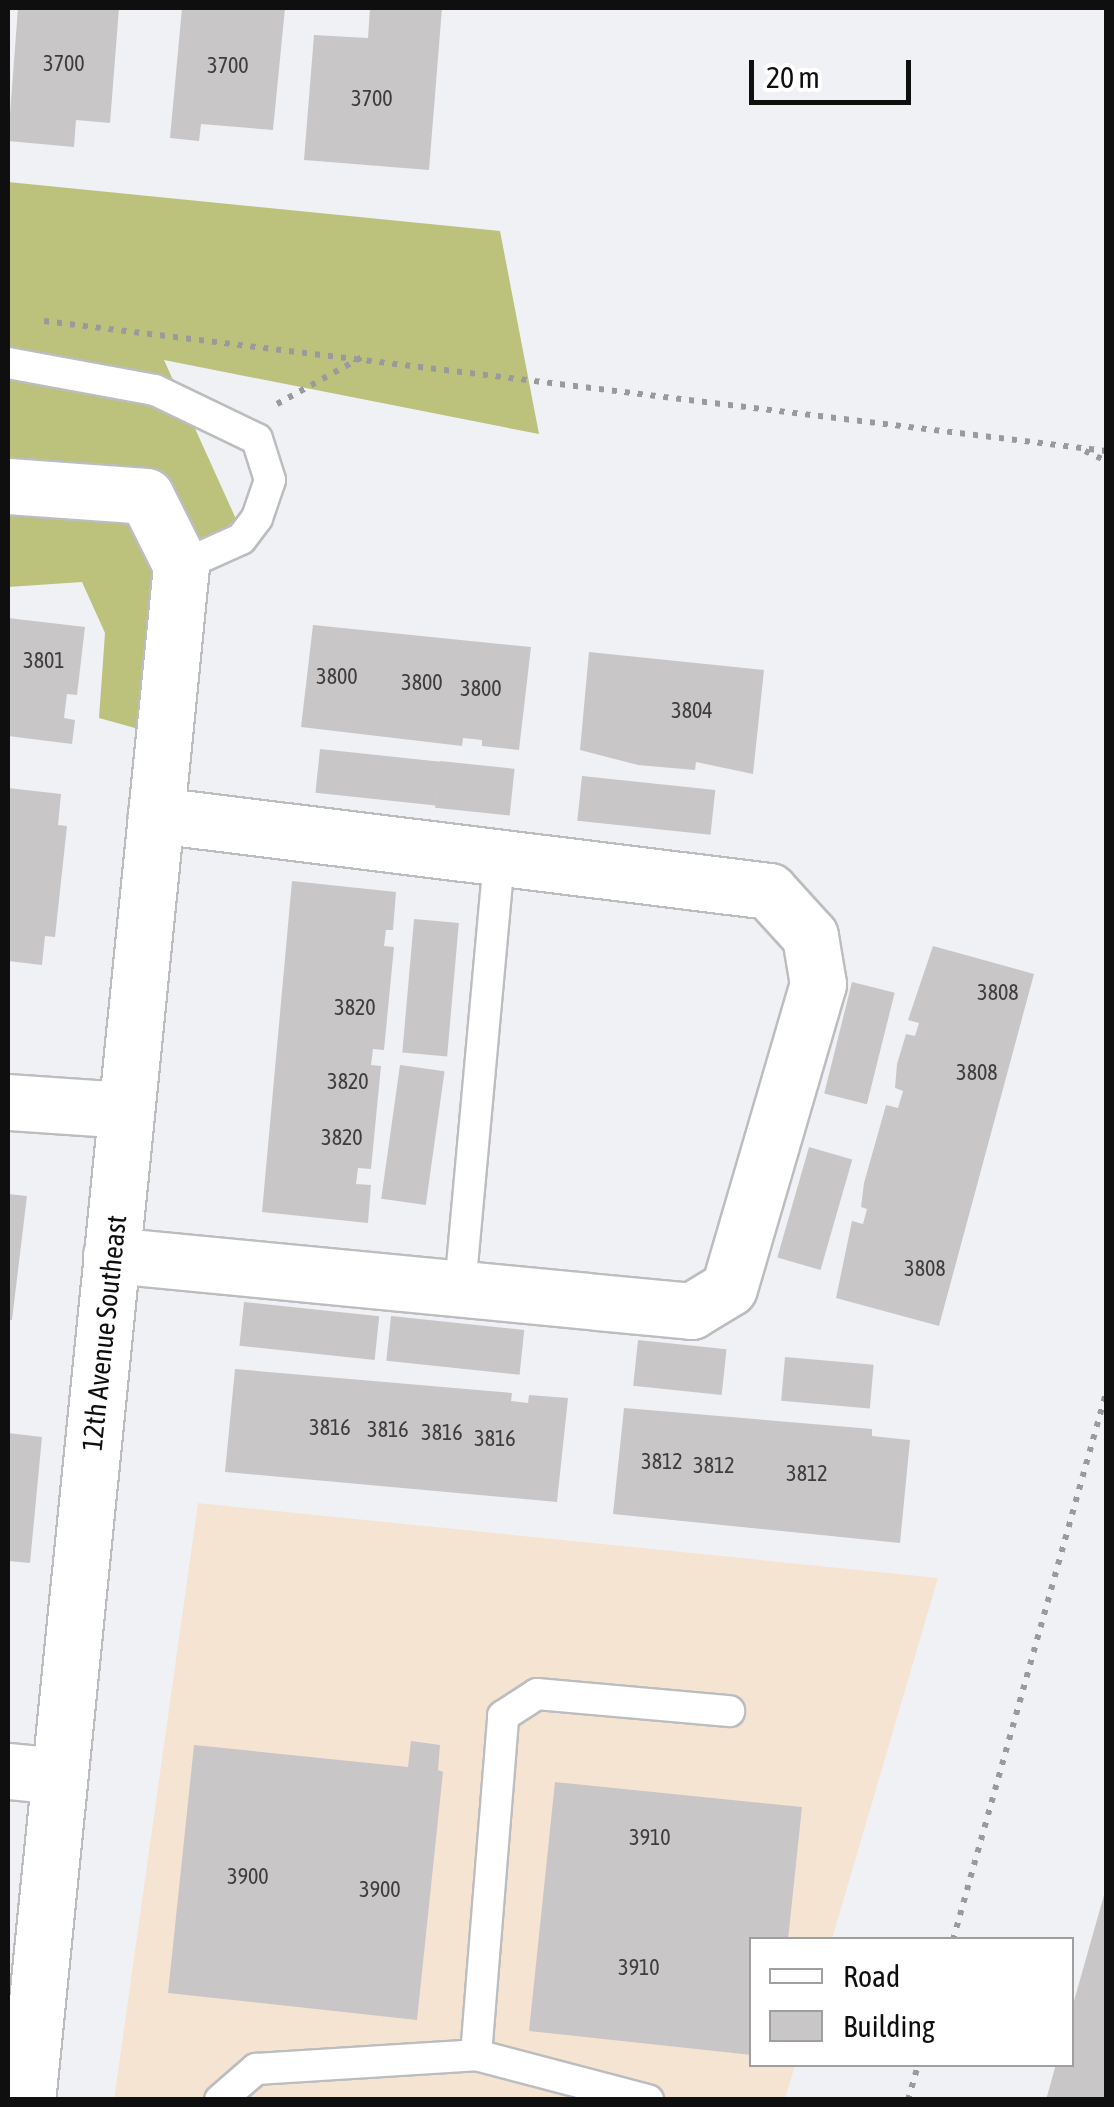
<!DOCTYPE html>
<html>
<head>
<meta charset="utf-8">
<style>
  body { margin:0 }
  #map { position:relative; width:1114px; height:2107px; overflow:hidden; background:#f0f1f4; font-family:"Asap Condensed",sans-serif }
  div>[style] { position:absolute }
  .industrial>* { inset:0; background:#f6e4d3 }
  .forest>* { inset:0; background:#bcc17c }
  .building>* { inset:0; background:#c9c6c8; transform-origin:0 0 }
  .path>* { height:6px; margin-top:-3px; transform-origin:0; background:repeating-linear-gradient(90deg,#999a9c 0 5px,transparent 0 13px) }
  .roads { filter:drop-shadow(2px 0 #bcbdbf) drop-shadow(-2px 0 #bcbdbf) drop-shadow(0 2px #bcbdbf) drop-shadow(0 -2px #bcbdbf) }
  .service>* { height:30px; margin:-15px; padding:0 15px; transform-origin:15px; border-radius:15px; background:#fff }
  .minor>* { height:55px; margin:-27.5px; padding:0 27.5px; transform-origin:27.5px; border-radius:27.5px; background:#fff }
  span { translate:-50% -50%; white-space:nowrap; text-align:center; line-height:1.15; -webkit-text-stroke:8px #fff; paint-order:stroke }
  .number-label { font-size:22px; color:#3e3d3e }
  .number-label span { -webkit-text-stroke-width:0 }
  .street-label { font-size:28px; color:#0f0f10 }
  .frame { position:absolute; inset:0; border:10px solid #0f0f10; pointer-events:none }
  .legend { position:absolute; left:749px; top:1937px; width:325px; height:130px; box-sizing:border-box; background:#fff; border:2px solid #9f9f9f; margin:0; padding:12px 18px; list-style:none; font-size:30px; color:#0f0f10 }
  .legend li { display:flex; align-items:center; gap:20px; height:50px }
  .legend b { width:50px; border:2px solid #9f9f9f }
  .scale { position:absolute; left:749px; top:60px; width:162px; height:45px; box-sizing:border-box; border:5px solid #0f0f10; border-top:0; padding-left:12px; font-size:30px; line-height:35px; white-space:nowrap; color:#0f0f10; -webkit-text-stroke:8px #fff; paint-order:stroke }
</style>
</head>
<body>
<div id="map">
  <div class="industrial">
    <i style="clip-path:polygon(198px 1503px,938px 1578px,832px 1939px,752px 1940px,752px 2064px,795px 2065px,785px 2099px,114px 2100px)"></i>
  </div>
  <div class="forest">
    <i style="clip-path:polygon(8px 182px,500px 231px,539px 434px,164px 360px,236px 519px,181px 566px,164px 736px,99px 718px,105px 633px,82px 582px,8px 587px)"></i>
  </div>
  <div class="building">
    <i style="clip-path:polygon(18px 8px,119px 8px,110px 123px,76px 120px,74px 147px,8px 141px)"></i>
    <i style="clip-path:polygon(182px 8px,285px 8px,273px 130px,201px 124px,199px 141px,170px 138px)"></i>
    <i style="clip-path:polygon(370px 8px,442px 8px,429px 170px,304px 160px,314px 35px,368px 38px)"></i>
    <i style="clip-path:polygon(8px 618px,85px 627px,77px 695px,67px 694px,64px 718px,75px 720px,72px 744px,8px 736px)"></i>
    <i style="clip-path:polygon(313px 625px,531px 647px,519px 750px,482px 746px,482px 740px,463px 738px,462px 746px,301px 727px)"></i>
    <i style="clip-path:polygon(589px 652px,764px 670px,753px 774px,696px 762px,695px 770px,638px 765px,580px 750px)"></i>
    <i style="left:320px;top:749px;width:121px;height:44px;rotate:6deg"></i>
    <i style="left:440px;top:761px;width:75px;height:47px;rotate:6deg"></i>
    <i style="left:582px;top:776px;width:134px;height:45px;rotate:6deg"></i>
    <i style="clip-path:polygon(8px 788px,61px 794px,58px 825px,67px 826px,55px 937px,45px 936px,42px 965px,8px 961px)"></i>
    <i style="clip-path:polygon(292px 881px,396px 892px,393px 930px,386px 930px,384px 946px,394px 947px,384px 1050px,373px 1049px,371px 1065px,381px 1066px,371px 1169px,358px 1168px,356px 1184px,371px 1185px,368px 1223px,262px 1212px)"></i>
    <i style="left:414px;top:919px;width:45px;height:134px;rotate:5deg"></i>
    <i style="clip-path:polygon(933px 946px,1034px 974px,939px 1326px,836px 1298px,852px 1221px,863px 1224px,867px 1209px,861px 1207px,864px 1183px,886px 1105px,898px 1108px,903px 1091px,895px 1088px,897px 1064px,906px 1034px,915px 1036px,919px 1023px,908px 1020px)"></i>
    <i style="left:852px;top:982px;width:44px;height:115px;rotate:14deg"></i>
    <i style="left:400px;top:1065px;width:45px;height:135px;rotate:8deg"></i>
    <i style="left:809px;top:1147px;width:45px;height:115px;rotate:16deg"></i>
    <i style="clip-path:polygon(8px 1194px,27px 1196px,12px 1320px,8px 1320px)"></i>
    <i style="left:244px;top:1302px;width:136px;height:44px;rotate:6deg"></i>
    <i style="left:391px;top:1316px;width:134px;height:45px;rotate:6deg"></i>
    <i style="left:638px;top:1340px;width:89px;height:46px;rotate:6deg"></i>
    <i style="left:785px;top:1357px;width:89px;height:44px;rotate:5deg"></i>
    <i style="clip-path:polygon(235px 1369px,512px 1393px,511px 1401px,528px 1403px,529px 1395px,568px 1398px,557px 1502px,225px 1472px)"></i>
    <i style="clip-path:polygon(624px 1408px,872px 1429px,872px 1436px,910px 1440px,900px 1543px,613px 1514px)"></i>
    <i style="clip-path:polygon(8px 1433px,42px 1437px,30px 1563px,8px 1561px)"></i>
    <i style="clip-path:polygon(411px 1741px,440px 1745px,438px 1770px,443px 1772px,417px 2020px,168px 1993px,194px 1745px,408px 1767px)"></i>
    <i style="clip-path:polygon(555px 1782px,802px 1807px,788px 1940px,752px 1940px,752px 2055px,529px 2031px)"></i>
    <i style="clip-path:polygon(1106px 1888px,1106px 2100px,1046px 2100px,1056px 2064px,1072px 2064px,1072px 2008px)"></i>
  </div>
  <div class="path">
    <i style="left:44px;top:321px;width:1070px;rotate:6.98deg"></i>
    <i style="left:277px;top:404px;width:97px;rotate:-28.9deg"></i>
    <i style="left:1085px;top:451px;width:23px;rotate:25deg"></i>
    <i style="left:953px;top:1940px;width:568px;rotate:-74.37deg"></i>
    <i style="left:908px;top:2100px;width:37px;rotate:-74deg"></i>
  </div>
  <div class="roads">
    <div class="service">
      <i style="left:8px;top:363px;width:149px;rotate:10.4deg"></i>
      <i style="left:155px;top:390px;width:113px;rotate:25.7deg"></i>
      <i style="left:257px;top:439px;width:43px;rotate:72.4deg"></i>
      <i style="left:270px;top:480px;width:40px;rotate:108.9deg"></i>
      <i style="left:257px;top:518px;width:26px;rotate:127deg"></i>
      <i style="left:241px;top:539px;width:66px;rotate:155.8deg"></i>
      <i style="left:460px;top:1288px;width:433px;rotate:-84.8deg"></i>
      <i style="left:476px;top:2055px;width:340px;rotate:-85.4deg"></i>
      <i style="left:503px;top:1716px;width:40px;rotate:-32.9deg"></i>
      <i style="left:537px;top:1694px;width:193px;rotate:5.1deg"></i>
      <i style="left:220px;top:2100px;width:48px;rotate:-40.7deg"></i>
      <i style="left:256px;top:2069px;width:220px;rotate:-3.6deg"></i>
      <i style="left:476px;top:2055px;width:178px;rotate:14.7deg"></i>
    </div>
    <div class="minor">
      <i style="left:8px;top:486px;width:138px;rotate:4.1deg"></i>
      <i style="left:146px;top:496px;width:78px;rotate:63.4deg"></i>
      <i style="left:181px;top:566px;width:1542px;rotate:95.73deg"></i>
      <i style="left:8px;top:1102px;width:118px;rotate:3.9deg"></i>
      <i style="left:111px;top:1255px;width:583px;rotate:5.51deg"></i>
      <i style="left:691px;top:1311px;width:44px;rotate:-31.2deg"></i>
      <i style="left:729px;top:1288px;width:317px;rotate:-73.7deg"></i>
      <i style="left:818px;top:984px;width:49px;rotate:-99.5deg"></i>
      <i style="left:810px;top:936px;width:61px;rotate:-132.3deg"></i>
      <i style="left:769px;top:891px;width:618px;rotate:-172.93deg"></i>
      <i style="left:8px;top:1771px;width:51px;rotate:5.6deg"></i>
    </div>
  </div>
  <div class="number-label">
    <span style="left:64px;top:64px">3700</span>
    <span style="left:228px;top:66px">3700</span>
    <span style="left:372px;top:99px">3700</span>
    <span style="left:44px;top:661px">3801</span>
    <span style="left:337px;top:677px">3800</span>
    <span style="left:422px;top:683px">3800</span>
    <span style="left:481px;top:689px">3800</span>
    <span style="left:692px;top:711px">3804</span>
    <span style="left:998px;top:993px">3808</span>
    <span style="left:355px;top:1008px">3820</span>
    <span style="left:977px;top:1073px">3808</span>
    <span style="left:348px;top:1082px">3820</span>
    <span style="left:342px;top:1138px">3820</span>
    <span style="left:925px;top:1269px">3808</span>
    <span style="left:330px;top:1428px">3816</span>
    <span style="left:388px;top:1430px">3816</span>
    <span style="left:442px;top:1433px">3816</span>
    <span style="left:495px;top:1439px">3816</span>
    <span style="left:662px;top:1462px">3812</span>
    <span style="left:714px;top:1466px">3812</span>
    <span style="left:807px;top:1474px">3812</span>
    <span style="left:650px;top:1838px">3910</span>
    <span style="left:248px;top:1877px">3900</span>
    <span style="left:380px;top:1890px">3900</span>
    <span style="left:639px;top:1968px">3910</span>
  </div>
  <div class="street-label">
    <span style="left:104px;top:1333px;rotate:-84deg">12th Avenue Southeast</span>
  </div>
  <div class="frame"></div>
  <ul class="legend">
  <li><b style="height:12px;background:#fff"></b>Road</li>
  <li><b style="height:28px;background:#c9c6c8"></b>Building</li>
  </ul>
  <div class="scale">20 m</div>
</div>
</body>
</html>
